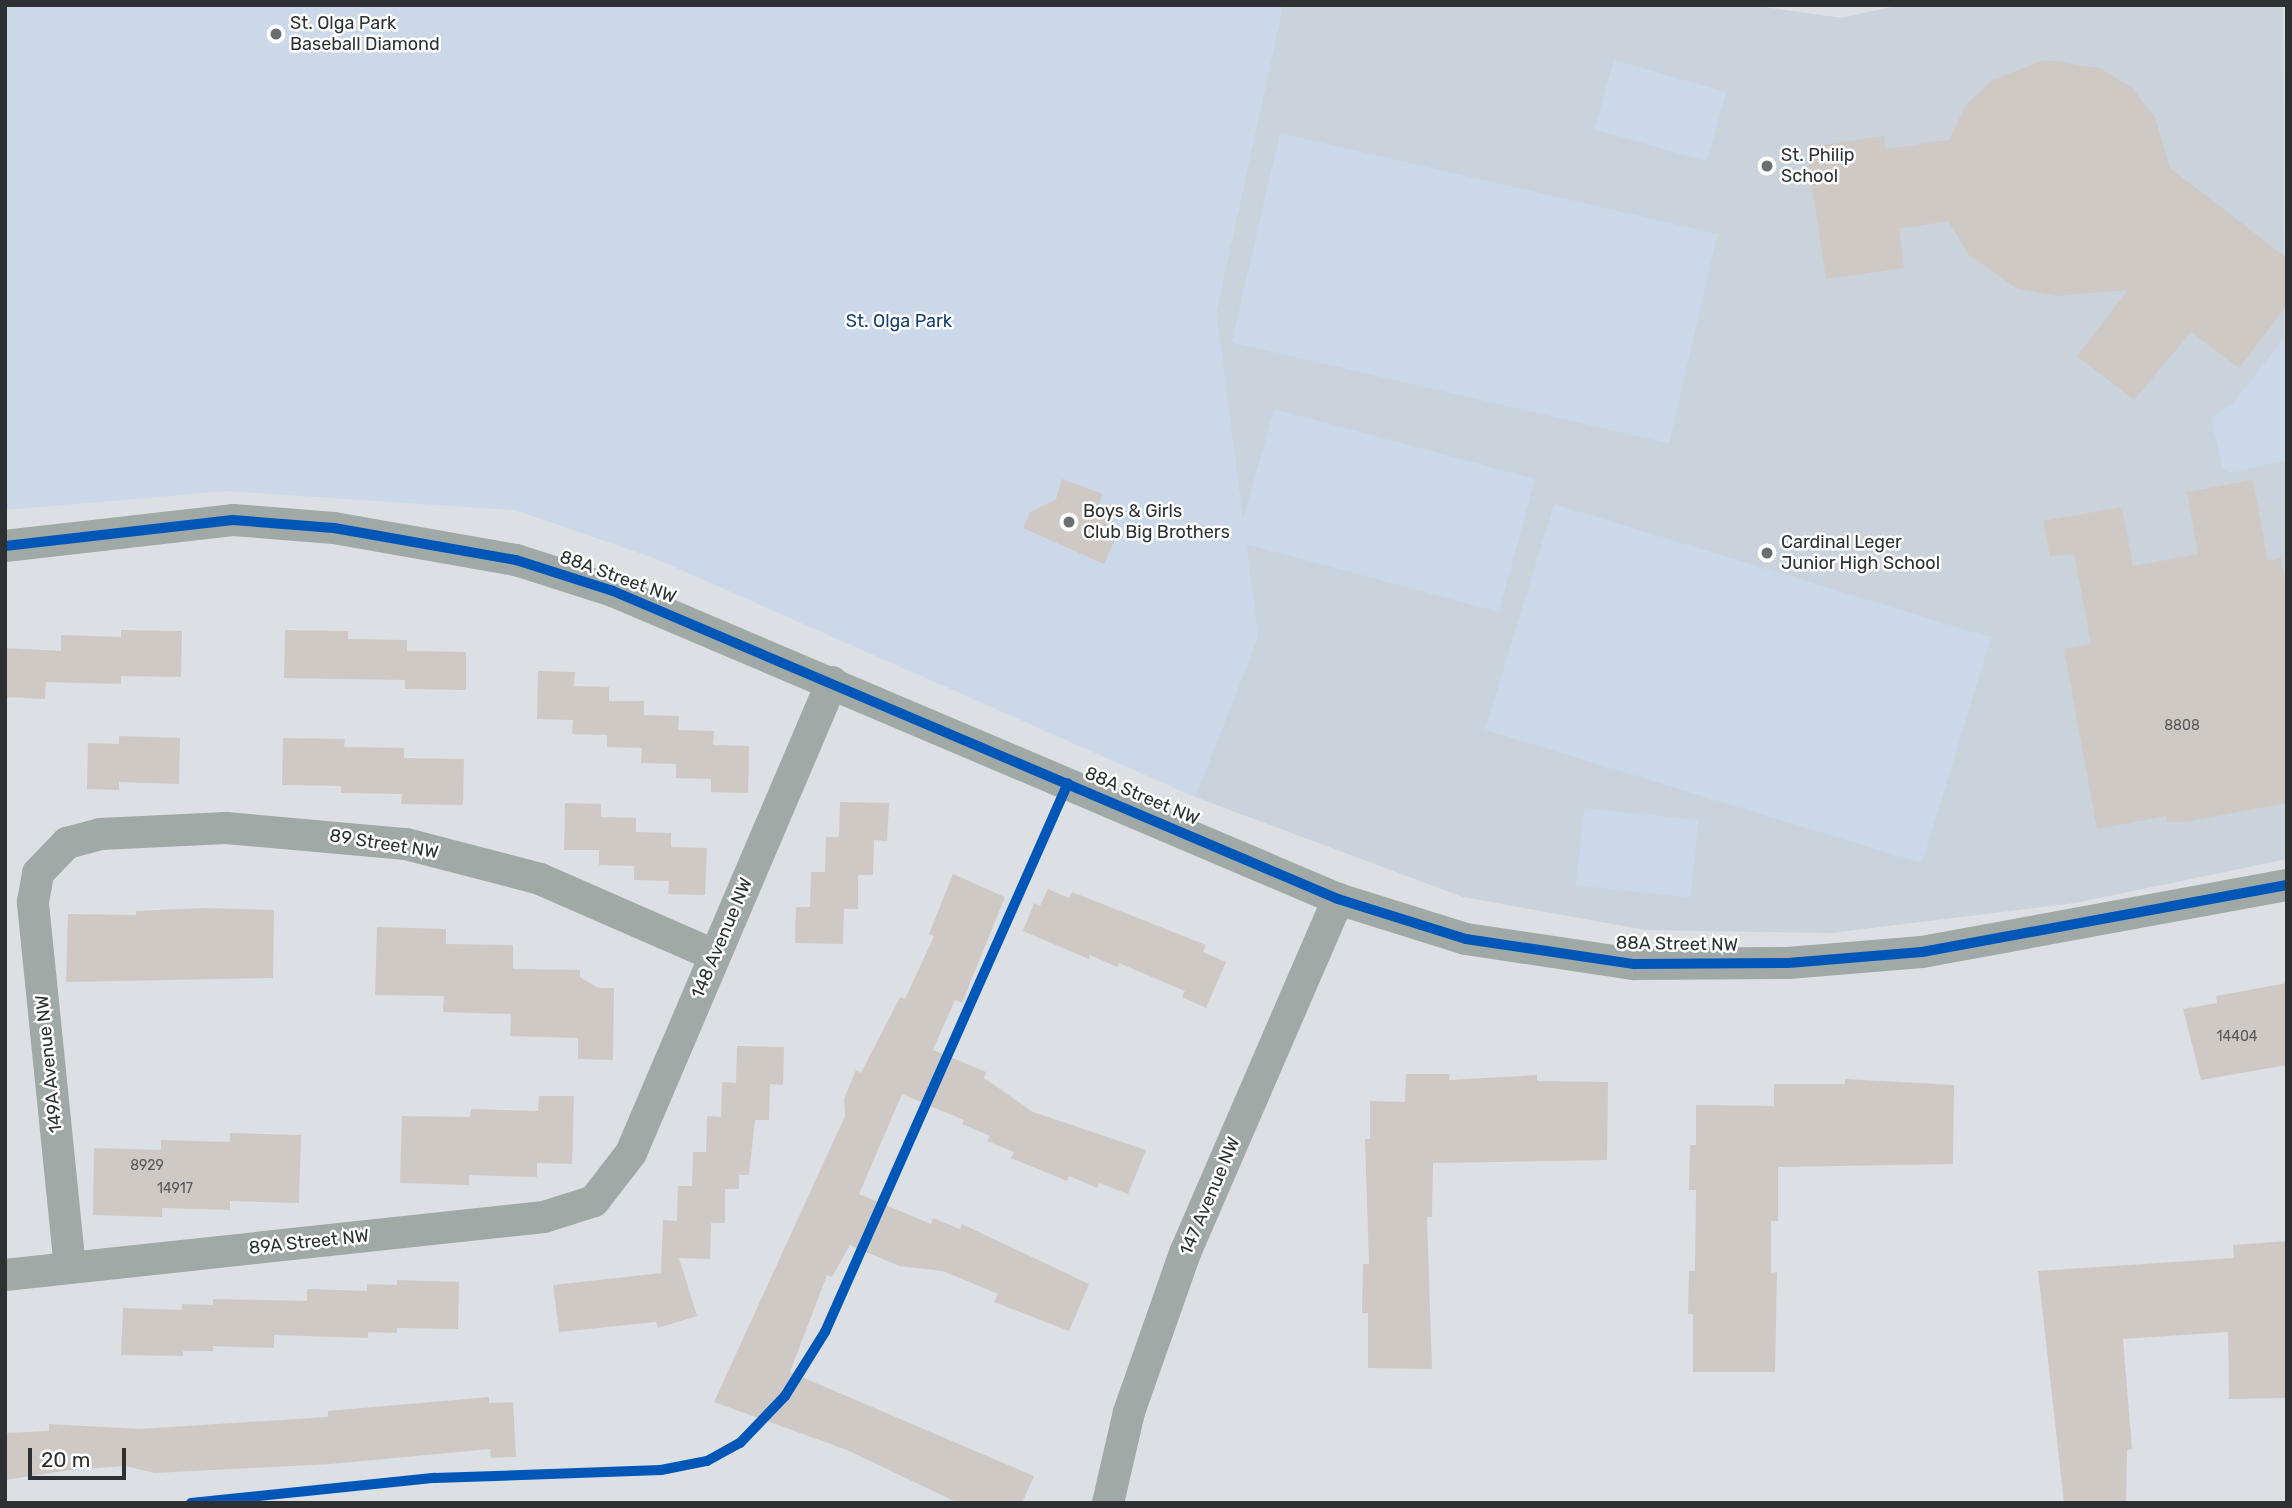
<!DOCTYPE html>
<html>
<head>
<meta charset="utf-8">
<style>
  body { margin:0 }
  #map { position:relative; width:2292px; height:1508px; overflow:hidden; background:#dcdfe3; font-family:Rubik,sans-serif }
  div>[style] { position:absolute }
  .built>* { inset:0; background:#cad2db }
  .green>* { inset:0; background:#cad8e9; transform-origin:0 0 }
  .building>* { inset:0; background:#cfc9c5 }
  .street>* { height:32px; margin:-16px; padding:0 16px; transform-origin:16px; border-radius:16px; background:#a0a9a6 }
  .cycleway>* { height:10px; margin:-5px; padding:0 5px; transform-origin:5px; border-radius:5px; background:#0057b8 }
  .dots>* { width:19px; height:19px; translate:-50% -50%; box-sizing:border-box; border:4px solid #fff; border-radius:50% }
  span { translate:-50% -50%; white-space:nowrap; text-align:center; line-height:1.15; -webkit-text-stroke:5px #fff; paint-order:stroke }
  .number-label { font-size:14px; color:#565758 }
  .number-label span { -webkit-text-stroke-width:0 }
  .poi-label { font-size:18px; color:#2e3133 }
  .left { translate:0 -50%; text-align:left }
  .park-label { font-size:18px; color:#15416e }
  .street-label { font-size:18px; color:#2e3133 }
  .frame { position:absolute; inset:0; border:7px solid #2e3133; pointer-events:none }
  .scale { position:absolute; left:28px; top:1448px; width:98px; height:32px; box-sizing:border-box; border:4px solid #2e3133; border-top:0; padding-left:9px; font-size:21px; line-height:24px; white-space:nowrap; color:#2e3133; -webkit-text-stroke:5px #fff; paint-order:stroke }
</style>
</head>
<body>
<div id="map">
  <div class="built">
    <i style="clip-path:polygon(1283px 5px,1750px 5px,1842px 18px,1900px 5px,2283px 5px,2287px 859px,2075px 903px,1831px 933px,1646px 930px,1463px 897px,1195px 797px,1258px 637px,1216px 312px)"></i>
  </div>
  <div class="green">
    <i style="clip-path:polygon(5px 5px,1283px 5px,1216px 312px,1243px 520px,1274px 409px,1535px 479px,1499px 612px,1246px 544px,1258px 637px,1195px 797px,654px 558px,515px 510px,226px 491px,5px 510px)"></i>
    <i style="left:1614px;top:60px;width:117px;height:72px;rotate:16deg"></i>
    <i style="left:1280px;top:133px;width:449px;height:215px;rotate:13deg"></i>
    <i style="clip-path:polygon(2287px 334px,2287px 460px,2230px 473px,2223px 469px,2211px 418px,2234px 402px)"></i>
    <i style="left:1554px;top:504px;width:457px;height:236px;rotate:17deg"></i>
    <i style="left:1584px;top:808px;width:115px;height:78px;rotate:6deg"></i>
  </div>
  <div class="building">
    <i style="clip-path:polygon(2044px 60px,2100px 68px,2132px 88px,2155px 117px,2170px 168px,2287px 258px,2287px 305px,2239px 368px,2191px 332px,2134px 400px,2077px 356px,2128px 290px,2055px 296px,2016px 288px,1969px 255px,1948px 221px,1899px 229px,1904px 268px,1826px 279px,1806px 147px,1884px 136px,1885px 149px,1949px 140px,1965px 106px,1992px 80px)"></i>
    <i style="clip-path:polygon(1062px 479px,1103px 494px,1096px 510px,1110px 516px,1118px 533px,1104px 564px,1023px 528px,1030px 512px,1056px 499px)"></i>
    <i style="clip-path:polygon(2253px 480px,2268px 561px,2281px 558px,2287px 592px,2287px 803px,2185px 822px,2167px 822px,2166px 816px,2097px 829px,2064px 649px,2091px 644px,2074px 553px,2050px 557px,2043px 521px,2122px 507px,2133px 566px,2198px 554px,2187px 492px)"></i>
    <i style="clip-path:polygon(121px 630px,182px 631px,181px 677px,121px 676px,121px 684px,46px 682px,45px 699px,5px 697px,5px 648px,61px 651px,61px 635px,121px 637px)"></i>
    <i style="clip-path:polygon(285px 630px,348px 631px,348px 639px,407px 640px,407px 651px,466px 652px,466px 690px,405px 689px,405px 680px,284px 678px)"></i>
    <i style="clip-path:polygon(538px 671px,575px 672px,574px 686px,609px 687px,609px 701px,644px 701px,644px 715px,679px 716px,678px 730px,714px 731px,713px 745px,749px 746px,748px 793px,711px 792px,711px 779px,676px 778px,676px 764px,641px 763px,642px 748px,607px 747px,607px 735px,572px 734px,573px 720px,537px 719px)"></i>
    <i style="clip-path:polygon(119px 736px,180px 738px,179px 784px,119px 782px,119px 790px,87px 789px,88px 743px,119px 744px)"></i>
    <i style="clip-path:polygon(283px 738px,345px 739px,344px 747px,404px 748px,404px 758px,464px 759px,463px 805px,401px 804px,402px 794px,341px 793px,341px 786px,282px 785px)"></i>
    <i style="clip-path:polygon(840px 802px,889px 803px,887px 841px,874px 840px,873px 875px,858px 875px,858px 909px,844px 909px,843px 944px,795px 943px,796px 907px,810px 907px,811px 872px,825px 872px,826px 837px,839px 837px)"></i>
    <i style="clip-path:polygon(565px 803px,601px 804px,601px 817px,636px 818px,636px 832px,671px 833px,671px 847px,707px 848px,705px 895px,668px 894px,669px 881px,634px 880px,634px 866px,599px 865px,599px 850px,564px 850px)"></i>
    <i style="clip-path:polygon(953px 874px,1005px 897px,962px 1003px,955px 1000px,933px 1050px,986px 1072px,984px 1078px,1033px 1112px,1146px 1150px,1128px 1194px,1099px 1183px,1097px 1188px,1069px 1176px,1067px 1181px,1011px 1158px,1014px 1152px,987px 1141px,990px 1136px,962px 1124px,964px 1120px,902px 1094px,859px 1194px,931px 1224px,933px 1218px,960px 1229px,962px 1224px,1089px 1284px,1069px 1331px,994px 1302px,998px 1294px,943px 1271px,899px 1266px,850px 1245px,832px 1277px,827px 1275px,790px 1372px,1034px 1476px,1022px 1503px,958px 1503px,847px 1450px,714px 1402px,845px 1116px,844px 1099px,856px 1070px,861px 1073px,900px 997px,905px 999px,934px 936px,929px 934px)"></i>
    <i style="clip-path:polygon(1048px 889px,1069px 898px,1072px 892px,1206px 945px,1203px 952px,1226px 962px,1206px 1008px,1182px 997px,1185px 991px,1119px 963px,1117px 967px,1090px 955px,1089px 959px,1023px 931px,1034px 903px,1040px 906px)"></i>
    <i style="clip-path:polygon(205px 908px,274px 910px,273px 978px,66px 982px,68px 914px,136px 915px,136px 911px)"></i>
    <i style="clip-path:polygon(377px 927px,446px 929px,446px 944px,513px 945px,513px 969px,580px 970px,580px 977px,598px 988px,614px 988px,613px 1060px,578px 1059px,578px 1038px,510px 1036px,511px 1014px,443px 1012px,444px 996px,375px 995px)"></i>
    <i style="clip-path:polygon(2287px 983px,2287px 1065px,2201px 1080px,2183px 1009px,2217px 1003px,2216px 996px)"></i>
    <i style="clip-path:polygon(737px 1046px,784px 1047px,783px 1085px,770px 1084px,769px 1120px,755px 1120px,749px 1175px,739px 1175px,739px 1189px,725px 1189px,725px 1223px,711px 1223px,710px 1259px,679px 1258px,697px 1316px,658px 1328px,656px 1322px,559px 1332px,553px 1285px,661px 1273px,663px 1220px,677px 1221px,678px 1186px,692px 1186px,693px 1152px,706px 1152px,707px 1116px,721px 1117px,722px 1082px,736px 1083px)"></i>
    <i style="clip-path:polygon(1406px 1074px,1450px 1074px,1449px 1080px,1537px 1075px,1537px 1081px,1608px 1082px,1607px 1160px,1433px 1163px,1432px 1217px,1427px 1217px,1432px 1369px,1368px 1368px,1368px 1313px,1362px 1313px,1363px 1264px,1369px 1264px,1365px 1139px,1370px 1139px,1370px 1101px,1405px 1102px)"></i>
    <i style="clip-path:polygon(1845px 1079px,1954px 1085px,1953px 1164px,1778px 1167px,1778px 1221px,1771px 1221px,1771px 1273px,1777px 1272px,1775px 1372px,1693px 1372px,1693px 1314px,1688px 1314px,1689px 1271px,1695px 1271px,1696px 1190px,1689px 1190px,1690px 1145px,1696px 1145px,1696px 1105px,1774px 1106px,1774px 1084px,1845px 1084px)"></i>
    <i style="clip-path:polygon(539px 1096px,574px 1096px,572px 1164px,537px 1163px,537px 1177px,469px 1175px,469px 1185px,400px 1183px,402px 1116px,470px 1117px,471px 1109px,538px 1111px)"></i>
    <i style="clip-path:polygon(230px 1133px,301px 1135px,299px 1203px,230px 1201px,230px 1210px,162px 1208px,162px 1217px,93px 1215px,94px 1148px,161px 1150px,161px 1140px,230px 1142px)"></i>
    <i style="clip-path:polygon(2287px 1241px,2287px 1398px,2229px 1399px,2228px 1332px,2123px 1339px,2132px 1449px,2127px 1450px,2126px 1503px,2064px 1503px,2038px 1271px,2234px 1258px,2233px 1245px)"></i>
    <i style="clip-path:polygon(397px 1280px,459px 1282px,458px 1329px,397px 1328px,397px 1333px,368px 1332px,368px 1338px,274px 1335px,274px 1348px,213px 1346px,213px 1351px,183px 1351px,183px 1356px,121px 1355px,123px 1308px,182px 1310px,182px 1304px,213px 1305px,213px 1299px,307px 1301px,307px 1289px,367px 1291px,367px 1284px,397px 1285px)"></i>
    <i style="clip-path:polygon(489px 1397px,489px 1403px,513px 1402px,516px 1457px,491px 1458px,490px 1449px,331px 1464px,155px 1473px,125px 1466px,69px 1470px,5px 1480px,5px 1433px,49px 1431px,49px 1424px,140px 1429px,328px 1417px,328px 1411px)"></i>
  </div>
  <div class="street">
    <i style="left:5px;top:546px;width:229px;rotate:-6.5deg"></i>
    <i style="left:233px;top:520px;width:101px;rotate:4.5deg"></i>
    <i style="left:334px;top:528px;width:185px;rotate:10deg"></i>
    <i style="left:516px;top:560px;width:102px;rotate:17.7deg"></i>
    <i style="left:613px;top:591px;width:788px;rotate:23.02deg"></i>
    <i style="left:1338px;top:899px;width:134px;rotate:17.4deg"></i>
    <i style="left:1466px;top:939px;width:170px;rotate:8.5deg"></i>
    <i style="left:1634px;top:964px;width:154px;rotate:-0.4deg"></i>
    <i style="left:1788px;top:963px;width:134px;rotate:-4.7deg"></i>
    <i style="left:1922px;top:952px;width:371px;rotate:-10.4deg"></i>
    <i style="left:70px;top:1268px;width:368px;rotate:-95.8deg"></i>
    <i style="left:33px;top:902px;width:29px;rotate:-80deg"></i>
    <i style="left:38px;top:873px;width:42px;rotate:-46deg"></i>
    <i style="left:67px;top:843px;width:34px;rotate:-15deg"></i>
    <i style="left:100px;top:834px;width:126px;rotate:-2.7deg"></i>
    <i style="left:226px;top:828px;width:181px;rotate:5.1deg"></i>
    <i style="left:406px;top:844px;width:138px;rotate:14.6deg"></i>
    <i style="left:540px;top:879px;width:190px;rotate:23.6deg"></i>
    <i style="left:5px;top:1275px;width:542px;rotate:-6.14deg"></i>
    <i style="left:544px;top:1217px;width:52px;rotate:-17.7deg"></i>
    <i style="left:594px;top:1201px;width:61px;rotate:-52.4deg"></i>
    <i style="left:631px;top:1153px;width:512px;rotate:-66.89deg"></i>
    <i style="left:1108px;top:1503px;width:93px;rotate:-77deg"></i>
    <i style="left:1129px;top:1412px;width:169px;rotate:-70.6deg"></i>
    <i style="left:1185px;top:1253px;width:386px;rotate:-66.6deg"></i>
  </div>
  <div class="cycleway">
    <i style="left:5px;top:546px;width:229px;rotate:-6.5deg"></i>
    <i style="left:233px;top:520px;width:101px;rotate:4.5deg"></i>
    <i style="left:334px;top:528px;width:185px;rotate:10deg"></i>
    <i style="left:516px;top:560px;width:102px;rotate:17.7deg"></i>
    <i style="left:613px;top:591px;width:788px;rotate:23.02deg"></i>
    <i style="left:1338px;top:899px;width:134px;rotate:17.4deg"></i>
    <i style="left:1466px;top:939px;width:170px;rotate:8.5deg"></i>
    <i style="left:1634px;top:964px;width:154px;rotate:-0.4deg"></i>
    <i style="left:1788px;top:963px;width:134px;rotate:-4.7deg"></i>
    <i style="left:1922px;top:952px;width:371px;rotate:-10.4deg"></i>
    <i style="left:191px;top:1503px;width:245px;rotate:-5.9deg"></i>
    <i style="left:435px;top:1478px;width:226px;rotate:-2deg"></i>
    <i style="left:661px;top:1470px;width:47px;rotate:-11.1deg"></i>
    <i style="left:707px;top:1461px;width:38px;rotate:-29deg"></i>
    <i style="left:740px;top:1443px;width:65px;rotate:-46.2deg"></i>
    <i style="left:785px;top:1396px;width:75px;rotate:-58deg"></i>
    <i style="left:825px;top:1332px;width:600px;rotate:-66.12deg"></i>
  </div>
  <div class="dots">
    <i style="left:276px;top:34px;background:#6b6e71"></i>
    <i style="left:1767px;top:166px;background:#6b6e71"></i>
    <i style="left:1069px;top:522px;background:#6b6e71"></i>
    <i style="left:1767px;top:553px;background:#6b6e71"></i>
  </div>
  <div class="number-label">
    <span style="left:2182px;top:726px">8808</span>
    <span style="left:2237px;top:1037px">14404</span>
    <span style="left:147px;top:1166px">8929</span>
    <span style="left:175px;top:1189px">14917</span>
  </div>
  <div class="poi-label">
    <span class="left" style="left:290px;top:34px">St. Olga Park<br>Baseball Diamond</span>
    <span class="left" style="left:1781px;top:166px">St. Philip<br>School</span>
    <span class="left" style="left:1083px;top:522px">Boys &amp; Girls<br>Club Big Brothers</span>
    <span class="left" style="left:1781px;top:553px">Cardinal Leger<br>Junior High School</span>
  </div>
  <div class="park-label">
    <span style="left:899px;top:321px">St. Olga Park</span>
  </div>
  <div class="street-label">
    <span style="left:618px;top:577px;rotate:20deg">88A Street NW</span>
    <span style="left:1142px;top:796px;rotate:23deg">88A Street NW</span>
    <span style="left:384px;top:844px;rotate:9deg">89 Street NW</span>
    <span style="left:722px;top:938px;rotate:-67deg">148 Avenue NW</span>
    <span style="left:1677px;top:944px;rotate:1deg">88A Street NW</span>
    <span style="left:49px;top:1064px;rotate:-96deg">149A Avenue NW</span>
    <span style="left:1210px;top:1196px;rotate:-67deg">147 Avenue NW</span>
    <span style="left:309px;top:1242px;rotate:-6deg">89A Street NW</span>
  </div>
  <div class="frame"></div>
  <div class="scale">20 m</div>
</div>
</body>
</html>
